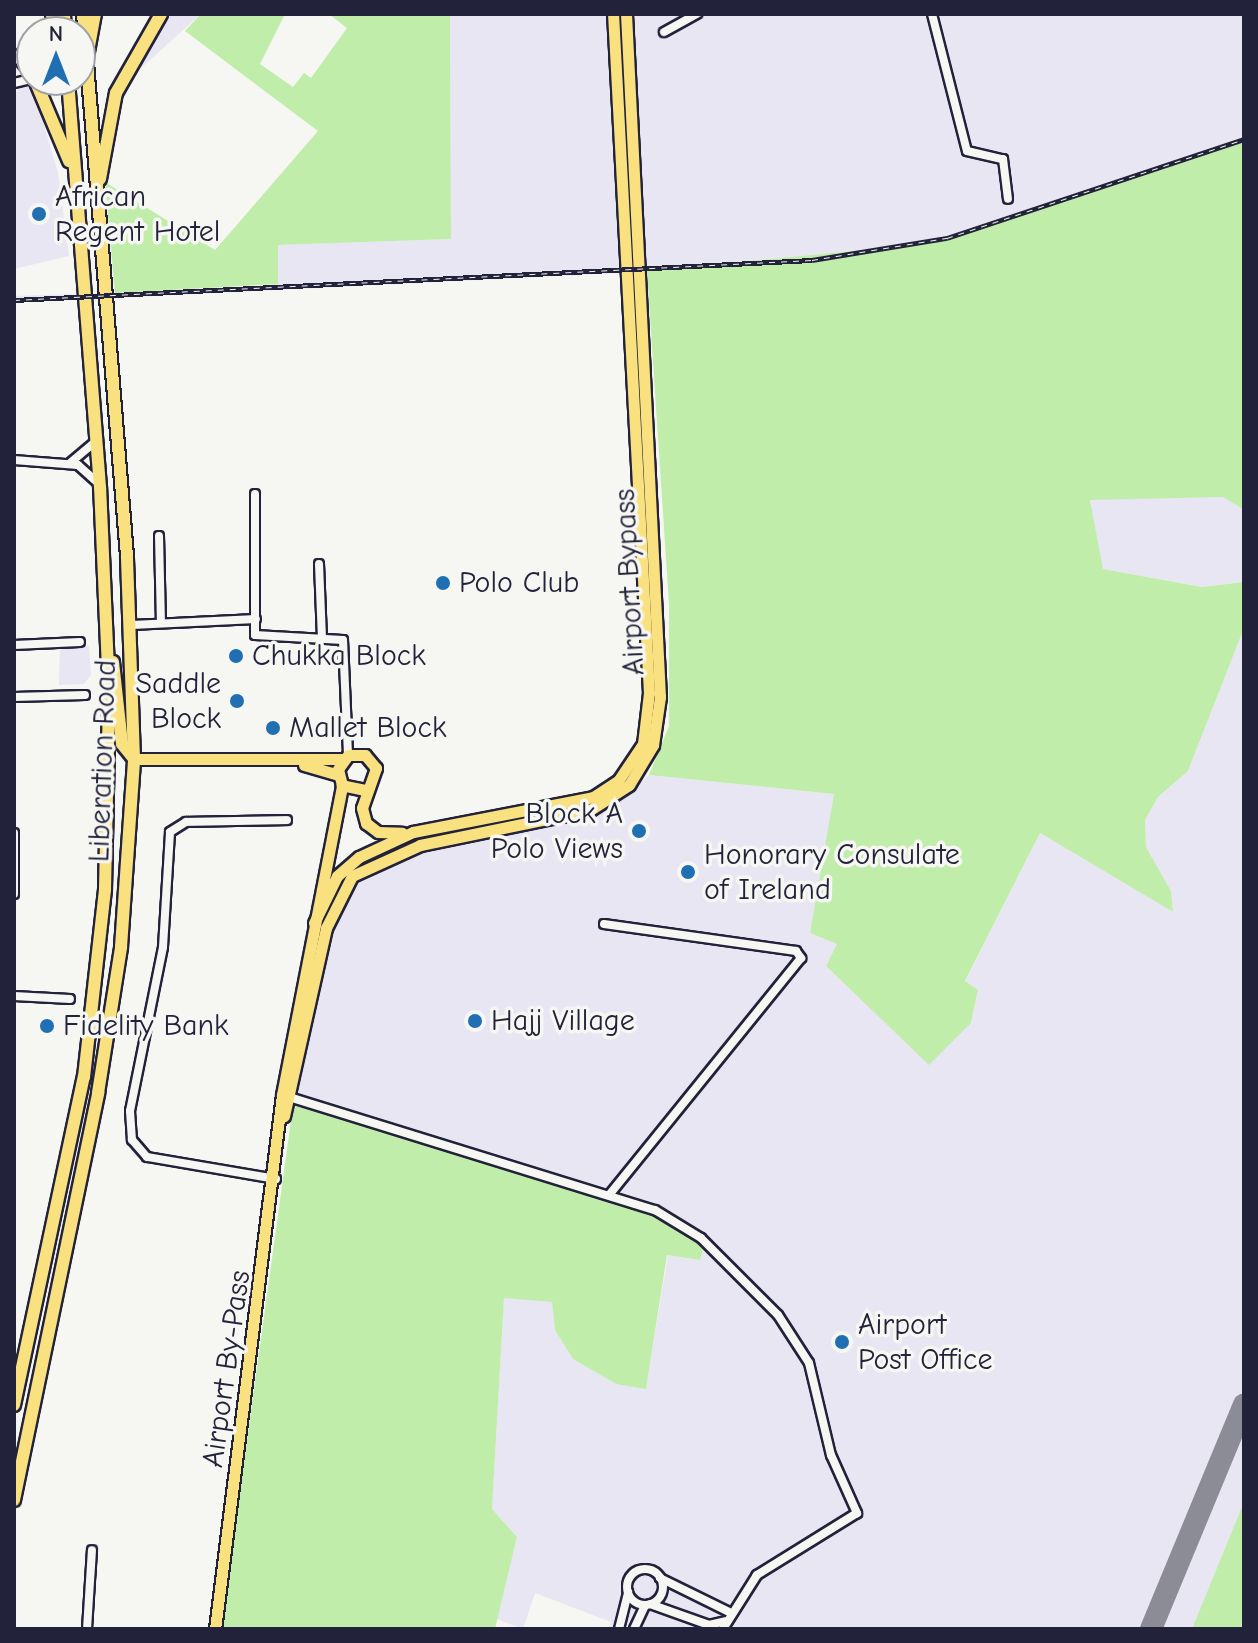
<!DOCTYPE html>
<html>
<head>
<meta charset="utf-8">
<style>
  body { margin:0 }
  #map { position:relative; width:1258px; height:1643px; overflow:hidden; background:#f6f6f2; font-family:"Comic Neue",sans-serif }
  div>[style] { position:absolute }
  .built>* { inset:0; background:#e8e6f3 }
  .green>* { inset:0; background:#c1edaa }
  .taxiway>* { height:22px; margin:-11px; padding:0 11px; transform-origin:11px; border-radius:11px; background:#8c8c96 }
  .roads { filter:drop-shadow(2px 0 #22223b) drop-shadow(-2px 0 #22223b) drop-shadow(0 2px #22223b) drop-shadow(0 -2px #22223b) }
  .minor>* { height:8px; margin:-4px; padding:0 4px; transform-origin:4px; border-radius:4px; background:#f6f6f2 }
  .minor>.ring { margin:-4px; padding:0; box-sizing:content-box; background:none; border:8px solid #f6f6f2; border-radius:50% }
  .major>* { height:11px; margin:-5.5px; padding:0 5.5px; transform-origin:5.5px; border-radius:5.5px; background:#fae180 }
  .highway>* { height:12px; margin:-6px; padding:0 6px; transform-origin:6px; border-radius:6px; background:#fae180 }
  .rail>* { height:5px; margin-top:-2.5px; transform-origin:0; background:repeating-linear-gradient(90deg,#f6f6f2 0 6px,#22223b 0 12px); box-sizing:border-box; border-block:2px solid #22223b }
  .dots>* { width:22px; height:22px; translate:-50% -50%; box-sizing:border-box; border:4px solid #f6f6f2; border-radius:50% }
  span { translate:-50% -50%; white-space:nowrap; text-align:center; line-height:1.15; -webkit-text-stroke:7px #f6f6f2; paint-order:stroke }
  .poi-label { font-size:30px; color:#22223b }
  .left { translate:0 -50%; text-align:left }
  .right { translate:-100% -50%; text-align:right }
  .street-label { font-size:30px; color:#22223b }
  .frame { position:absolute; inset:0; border:16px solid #22223b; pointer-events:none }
  .north { position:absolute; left:16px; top:16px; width:80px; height:80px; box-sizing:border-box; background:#f6f6f2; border:2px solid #a1a1a9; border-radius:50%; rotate:0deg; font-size:22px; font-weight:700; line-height:32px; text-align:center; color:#22223b }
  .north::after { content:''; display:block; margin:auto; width:28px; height:36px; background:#1f6fb2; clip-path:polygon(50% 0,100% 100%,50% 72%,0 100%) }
</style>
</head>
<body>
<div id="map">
  <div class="built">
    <i style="clip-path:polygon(171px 14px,201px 14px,140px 69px,149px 50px)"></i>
    <i style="clip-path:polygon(450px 14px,606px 14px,620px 273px,116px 298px,278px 284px,278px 245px,451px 239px)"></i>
    <i style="clip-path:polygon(632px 14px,1244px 14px,1244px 142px,924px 244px,647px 271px)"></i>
    <i style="clip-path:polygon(23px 83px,34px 91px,58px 173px,69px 256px,14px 269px,14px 96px)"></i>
    <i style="clip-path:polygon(72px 294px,73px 299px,14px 302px,14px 296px)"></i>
    <i style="clip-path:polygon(1223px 497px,1244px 510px,1244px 582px,1203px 587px,1102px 569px,1090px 499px)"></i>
    <i style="clip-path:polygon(1244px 628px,1244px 1629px,609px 1629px,611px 1622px,535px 1593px,523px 1629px,497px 1619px,517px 1537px,492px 1509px,504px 1297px,552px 1301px,555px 1330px,573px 1359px,616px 1384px,646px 1388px,668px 1255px,700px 1260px,704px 1246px,631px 1203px,562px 1179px,421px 1133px,293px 1106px,339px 905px,360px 876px,408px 853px,613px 807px,649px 775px,835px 794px,810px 933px,838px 944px,826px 966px,929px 1064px,971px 1023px,978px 991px,965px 982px,1040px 833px,1173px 912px,1171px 891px,1146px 847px,1145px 820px,1158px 797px,1188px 771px)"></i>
    <i style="clip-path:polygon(60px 646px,89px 646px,91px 675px,84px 684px,59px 685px)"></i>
  </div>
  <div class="green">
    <i style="clip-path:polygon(201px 14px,285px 14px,260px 64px,293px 87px,304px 73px,311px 78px,347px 28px,329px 14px,450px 14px,451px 239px,278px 245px,278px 284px,115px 293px,105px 182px,215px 250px,318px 131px,185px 31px)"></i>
    <i style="clip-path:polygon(1244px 142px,1244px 510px,1223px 497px,1090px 500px,1103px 569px,1202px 587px,1244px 582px,1244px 628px,1188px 771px,1158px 797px,1145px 820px,1146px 847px,1171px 891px,1173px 912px,1040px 833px,965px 981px,978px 990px,971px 1023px,929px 1065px,826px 966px,837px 944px,810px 933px,834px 794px,649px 775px,669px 726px,669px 604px,647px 271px,924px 244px)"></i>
    <i style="clip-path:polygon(293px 1106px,421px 1133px,562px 1179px,631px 1203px,704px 1246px,700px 1260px,667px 1255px,646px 1389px,616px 1384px,573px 1359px,555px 1330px,552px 1302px,504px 1298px,492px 1509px,517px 1537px,495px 1629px,221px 1629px)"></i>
    <i style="clip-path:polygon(1244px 1502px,1244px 1629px,1192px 1629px)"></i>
  </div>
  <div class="taxiway">
    <i style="left:1151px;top:1629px;width:243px;rotate:-67.5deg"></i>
  </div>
  <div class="roads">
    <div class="minor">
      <i style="left:932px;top:14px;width:141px;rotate:75.7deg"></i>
      <i style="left:967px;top:151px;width:37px;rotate:13deg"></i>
      <i style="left:1003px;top:159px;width:40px;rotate:82.9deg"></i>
      <i style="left:664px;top:32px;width:38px;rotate:-29deg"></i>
      <i style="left:14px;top:54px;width:28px;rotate:51deg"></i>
      <i style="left:14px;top:83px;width:18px;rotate:-13deg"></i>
      <i style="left:14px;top:460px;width:64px;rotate:4.5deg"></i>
      <i style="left:78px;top:465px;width:27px;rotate:42deg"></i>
      <i style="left:70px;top:463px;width:33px;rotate:-40deg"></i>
      <i style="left:255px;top:494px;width:141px;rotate:90deg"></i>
      <i style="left:255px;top:635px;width:88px;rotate:3.3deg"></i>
      <i style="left:343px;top:640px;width:115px;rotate:87.5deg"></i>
      <i style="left:159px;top:536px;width:87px;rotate:88.7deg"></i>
      <i style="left:319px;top:564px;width:75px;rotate:87.7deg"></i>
      <i style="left:132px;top:625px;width:124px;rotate:-2.8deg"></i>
      <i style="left:14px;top:645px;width:66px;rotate:-2.6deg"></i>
      <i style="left:14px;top:697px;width:71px;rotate:-1.6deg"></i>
      <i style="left:14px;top:833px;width:61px;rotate:90deg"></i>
      <i style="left:604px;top:924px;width:194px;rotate:8deg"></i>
      <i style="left:796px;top:951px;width:9px;rotate:54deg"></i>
      <i style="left:801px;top:958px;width:304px;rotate:129deg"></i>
      <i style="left:14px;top:996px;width:56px;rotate:3.1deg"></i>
      <i style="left:286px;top:1096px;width:386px;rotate:17.2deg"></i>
      <i style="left:655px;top:1210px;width:54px;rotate:31.3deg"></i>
      <i style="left:701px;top:1238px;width:109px;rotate:45deg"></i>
      <i style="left:778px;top:1315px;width:57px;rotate:57.1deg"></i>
      <i style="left:809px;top:1363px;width:95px;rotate:76.6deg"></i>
      <i style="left:831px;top:1455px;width:64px;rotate:65.9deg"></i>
      <i style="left:857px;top:1513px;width:118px;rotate:148.2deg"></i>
      <i style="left:757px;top:1575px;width:64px;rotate:122.2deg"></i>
      <i style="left:276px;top:1179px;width:131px;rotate:-170.3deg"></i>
      <i style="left:147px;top:1157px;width:23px;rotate:-131deg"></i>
      <i style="left:132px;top:1140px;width:29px;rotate:-94deg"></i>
      <i style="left:130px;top:1111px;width:167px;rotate:-78.6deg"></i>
      <i style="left:163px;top:947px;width:115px;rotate:-86.5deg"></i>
      <i style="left:170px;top:832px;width:19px;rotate:-32deg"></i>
      <i style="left:186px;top:822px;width:101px;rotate:-1.1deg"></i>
      <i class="ring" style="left:627px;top:1569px;width:28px;height:28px"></i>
      <i style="left:660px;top:1578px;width:79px;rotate:26.2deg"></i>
      <i style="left:650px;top:1604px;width:63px;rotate:19.6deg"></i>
      <i style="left:709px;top:1625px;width:18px;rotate:-13deg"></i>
      <i style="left:87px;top:1629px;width:79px;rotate:-86.4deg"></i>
      <i style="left:619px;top:1629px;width:38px;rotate:-76deg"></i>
      <i style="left:634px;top:1629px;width:26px;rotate:-65deg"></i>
    </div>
    <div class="major">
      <i style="left:134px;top:759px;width:209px"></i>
      <i style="left:304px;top:765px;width:35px;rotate:16deg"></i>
      <i style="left:365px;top:790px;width:24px;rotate:-168deg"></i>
      <i style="left:342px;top:785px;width:16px;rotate:-104deg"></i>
      <i style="left:338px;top:769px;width:17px;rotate:-54deg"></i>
      <i style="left:348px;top:755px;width:17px"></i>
      <i style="left:365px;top:755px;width:17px;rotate:50deg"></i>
      <i style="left:376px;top:768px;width:42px;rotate:109.3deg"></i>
      <i style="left:362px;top:808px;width:16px;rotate:75deg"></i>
      <i style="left:366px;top:823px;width:15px;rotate:37deg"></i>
      <i style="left:378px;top:832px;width:24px;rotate:2deg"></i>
      <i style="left:314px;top:923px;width:52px;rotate:-63.9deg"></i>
      <i style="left:337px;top:876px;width:29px;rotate:-41deg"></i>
      <i style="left:359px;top:857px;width:60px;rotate:-24.8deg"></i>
      <i style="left:413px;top:832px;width:183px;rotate:-11deg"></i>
      <i style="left:593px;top:797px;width:30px;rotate:-33deg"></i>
      <i style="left:618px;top:781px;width:45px;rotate:-56deg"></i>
      <i style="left:643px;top:744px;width:51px;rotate:-83.3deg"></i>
      <i style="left:649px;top:693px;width:680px;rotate:-93.03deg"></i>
      <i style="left:284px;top:1116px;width:193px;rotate:-77.4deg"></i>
      <i style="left:326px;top:928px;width:58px;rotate:-63.4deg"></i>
      <i style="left:352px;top:876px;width:75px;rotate:-24.5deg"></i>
      <i style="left:420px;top:845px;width:174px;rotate:-11.6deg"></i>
      <i style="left:590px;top:810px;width:46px;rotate:-32.7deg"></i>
      <i style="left:629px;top:785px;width:47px;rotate:-59deg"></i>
      <i style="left:653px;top:745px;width:49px;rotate:-81.7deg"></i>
      <i style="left:660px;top:697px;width:684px;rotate:-92.85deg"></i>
      <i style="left:215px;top:1629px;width:538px;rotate:-82.85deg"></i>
      <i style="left:282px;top:1095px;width:316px;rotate:-79deg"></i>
    </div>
    <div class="highway">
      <i style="left:52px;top:14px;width:18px;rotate:84deg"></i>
      <i style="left:64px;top:14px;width:18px;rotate:87deg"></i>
      <i style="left:87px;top:57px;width:44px;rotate:-79.5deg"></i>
      <i style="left:35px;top:80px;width:88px;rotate:67.2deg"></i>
      <i style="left:100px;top:179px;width:87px;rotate:-79.5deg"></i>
      <i style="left:116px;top:93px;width:91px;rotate:-60.3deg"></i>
      <i style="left:113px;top:662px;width:82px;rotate:83.7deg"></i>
      <i style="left:122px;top:744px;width:19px;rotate:51deg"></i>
      <i style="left:14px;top:1405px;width:335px;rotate:-78deg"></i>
      <i style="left:84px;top:1077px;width:189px;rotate:-83.6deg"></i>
      <i style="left:105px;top:889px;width:197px;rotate:-88.8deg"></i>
      <i style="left:109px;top:692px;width:205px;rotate:-92.5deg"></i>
      <i style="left:100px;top:487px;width:408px;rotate:-94.5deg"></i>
      <i style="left:14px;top:1500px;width:416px;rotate:-78.3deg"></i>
      <i style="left:98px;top:1093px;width:148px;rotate:-81deg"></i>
      <i style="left:121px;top:947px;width:188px;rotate:-86deg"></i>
      <i style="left:134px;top:759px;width:203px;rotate:-92deg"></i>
      <i style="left:127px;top:556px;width:544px;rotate:-94.64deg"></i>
    </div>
  </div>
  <div class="rail">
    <i style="left:14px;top:300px;width:799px;rotate:-2.87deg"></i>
    <i style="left:812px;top:260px;width:137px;rotate:-9.3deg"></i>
    <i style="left:947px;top:238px;width:313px;rotate:-18.4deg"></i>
  </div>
  <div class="dots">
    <i style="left:39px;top:214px;background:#1f6fb2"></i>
    <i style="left:443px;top:583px;background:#1f6fb2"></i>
    <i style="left:236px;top:656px;background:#1f6fb2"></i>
    <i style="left:237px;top:701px;background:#1f6fb2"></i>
    <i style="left:273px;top:728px;background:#1f6fb2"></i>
    <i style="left:639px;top:831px;background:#1f6fb2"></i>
    <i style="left:688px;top:872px;background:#1f6fb2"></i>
    <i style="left:475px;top:1021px;background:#1f6fb2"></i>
    <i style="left:47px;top:1026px;background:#1f6fb2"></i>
    <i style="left:842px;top:1342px;background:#1f6fb2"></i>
  </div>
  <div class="poi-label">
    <span class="left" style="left:55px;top:214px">African<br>Regent Hotel</span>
    <span class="left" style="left:459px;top:583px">Polo Club</span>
    <span class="left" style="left:252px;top:656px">Chukka Block</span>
    <span class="right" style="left:221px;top:701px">Saddle<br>Block</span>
    <span class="left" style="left:289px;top:728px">Mallet Block</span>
    <span class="right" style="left:623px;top:831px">Block A<br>Polo Views</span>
    <span class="left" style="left:704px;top:872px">Honorary Consulate<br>of Ireland</span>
    <span class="left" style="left:491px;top:1021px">Hajj Village</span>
    <span class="left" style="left:63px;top:1026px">Fidelity Bank</span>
    <span class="left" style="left:858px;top:1342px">Airport<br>Post Office</span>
  </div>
  <div class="street-label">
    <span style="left:630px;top:582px;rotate:-93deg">Airport Bypass</span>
    <span style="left:103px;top:761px;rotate:-88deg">Liberation Road</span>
    <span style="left:227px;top:1369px;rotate:-82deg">Airport By-Pass</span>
  </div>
  <div class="frame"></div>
  <div class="north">N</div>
</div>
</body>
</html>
